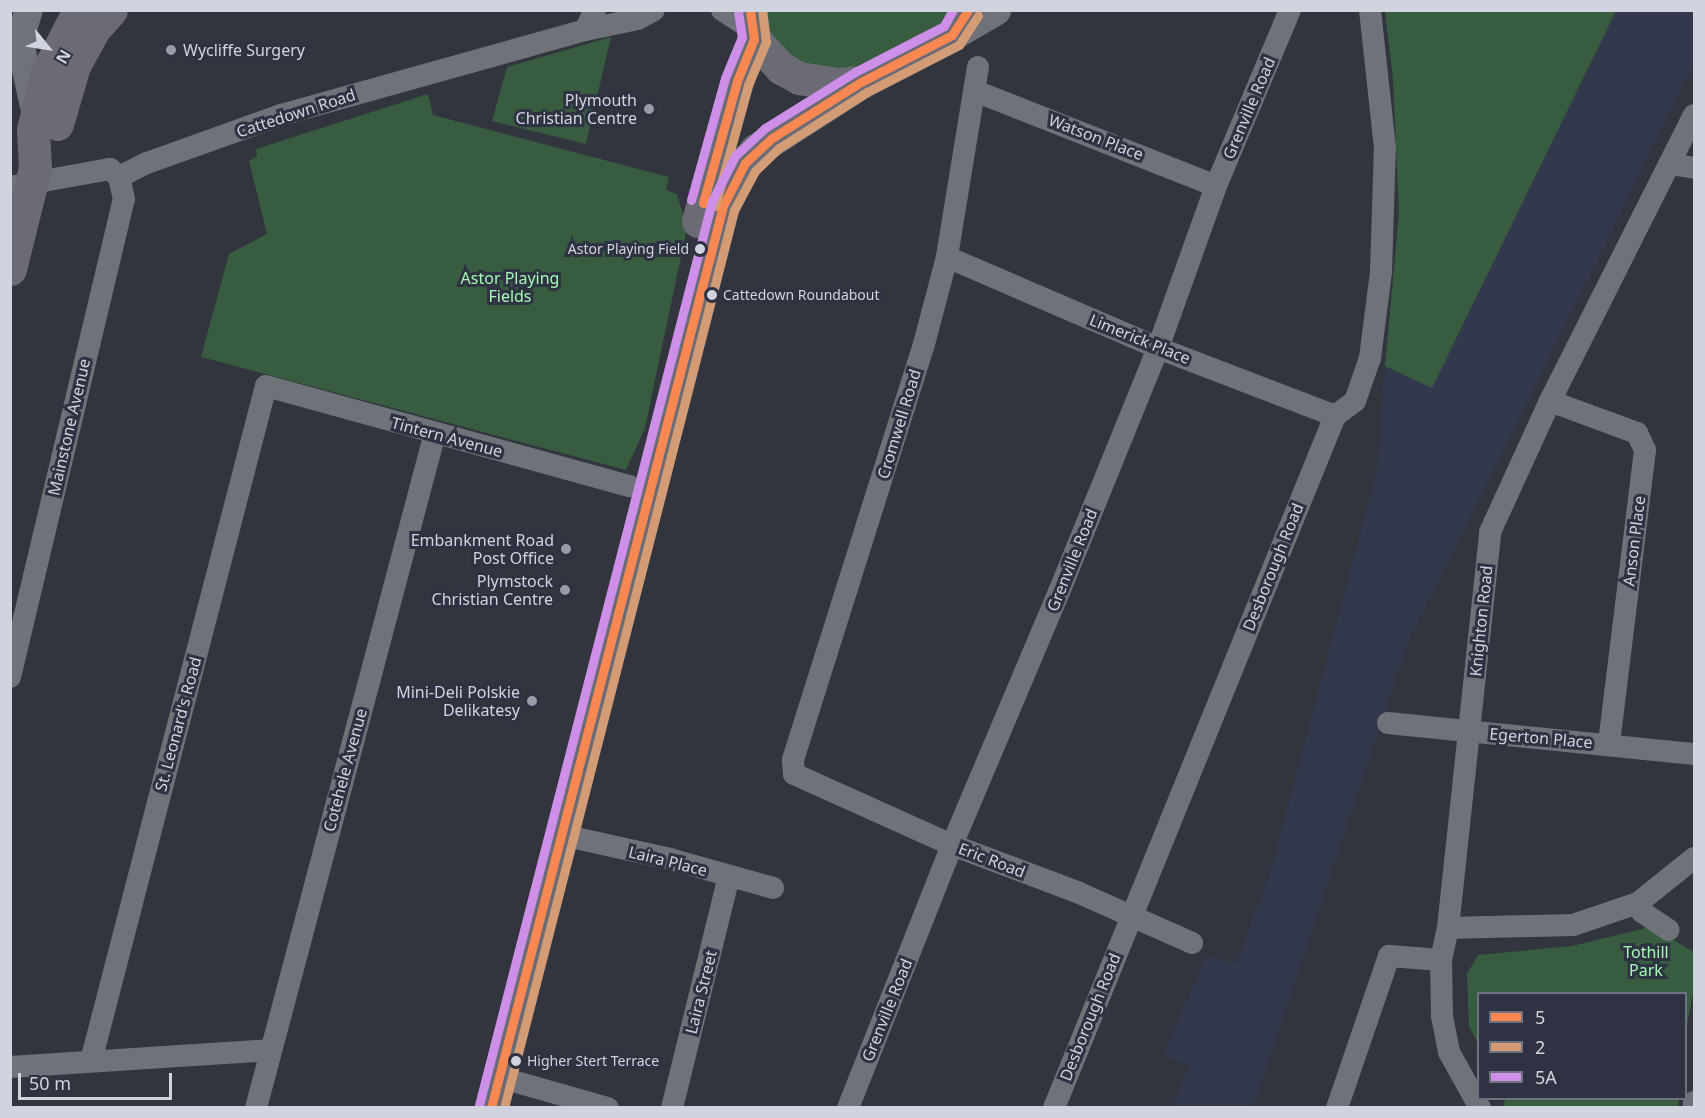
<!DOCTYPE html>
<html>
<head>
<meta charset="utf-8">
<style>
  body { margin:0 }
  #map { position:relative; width:1705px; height:1118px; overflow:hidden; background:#32353e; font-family:"Noto Sans",sans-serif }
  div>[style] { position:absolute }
  .built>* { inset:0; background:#33384c }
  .green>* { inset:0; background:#375c40 }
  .minor>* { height:22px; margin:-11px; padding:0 11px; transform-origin:11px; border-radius:11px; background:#70727a }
  .tertiary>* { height:28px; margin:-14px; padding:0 14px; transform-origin:14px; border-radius:14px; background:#70727a }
  .secondary>* { height:32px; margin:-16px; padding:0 16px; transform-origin:16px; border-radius:16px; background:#70727a }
  .primary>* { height:33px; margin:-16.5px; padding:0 16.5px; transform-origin:16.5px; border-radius:16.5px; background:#6b6b75 }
  .bus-1>* { height:9px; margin:-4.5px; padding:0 4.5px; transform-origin:4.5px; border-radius:4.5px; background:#f88751 }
  .bus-2>* { height:9px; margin:-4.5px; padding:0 4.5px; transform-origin:4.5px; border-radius:4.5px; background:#d39c74 }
  .bus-3>* { height:9px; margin:-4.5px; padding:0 4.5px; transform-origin:4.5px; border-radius:4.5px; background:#ce8fe9 }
  .dots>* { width:16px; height:16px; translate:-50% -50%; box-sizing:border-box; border:3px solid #2e3242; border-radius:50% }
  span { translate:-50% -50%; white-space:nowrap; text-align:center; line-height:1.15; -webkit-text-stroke:6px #2e3242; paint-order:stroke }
  .bus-label { font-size:14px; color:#d1d4de }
  .right { translate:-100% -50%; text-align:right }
  .left { translate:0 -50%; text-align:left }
  .poi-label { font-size:16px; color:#d1d4de }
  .street-label { font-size:16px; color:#d1d4de }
  .park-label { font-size:16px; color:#a2f9b1 }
  .frame { position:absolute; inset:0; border:12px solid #d1d4de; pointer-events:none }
  .legend { position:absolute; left:1477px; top:992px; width:210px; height:108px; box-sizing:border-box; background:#2e3242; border:2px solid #6f7380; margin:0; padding:8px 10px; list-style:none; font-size:18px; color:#d1d4de }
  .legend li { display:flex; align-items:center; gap:12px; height:30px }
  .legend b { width:30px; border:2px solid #6f7380 }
  .north { position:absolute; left:18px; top:18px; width:60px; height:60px; -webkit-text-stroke:4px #2e3242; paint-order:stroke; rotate:120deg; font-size:16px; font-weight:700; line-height:24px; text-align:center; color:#d1d4de }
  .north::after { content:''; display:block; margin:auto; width:21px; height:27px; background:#d1d4de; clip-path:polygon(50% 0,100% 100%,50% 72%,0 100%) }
  .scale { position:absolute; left:18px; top:1073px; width:154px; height:27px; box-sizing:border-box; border:3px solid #d1d4de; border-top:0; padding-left:8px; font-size:18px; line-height:21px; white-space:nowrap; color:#d1d4de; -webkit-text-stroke:4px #2e3242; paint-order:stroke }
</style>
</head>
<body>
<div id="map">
  <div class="built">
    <i style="clip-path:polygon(1616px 11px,1694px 11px,1694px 64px,1407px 645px,1253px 1107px,1172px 1107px,1189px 1066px,1163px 1055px,1206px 956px,1237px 963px,1271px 869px,1377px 470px,1385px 366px,1432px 387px)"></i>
  </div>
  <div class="green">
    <i style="clip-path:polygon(764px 11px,951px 11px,942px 23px,867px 61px,844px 71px,813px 71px,770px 39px)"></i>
    <i style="clip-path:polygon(1385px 11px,1616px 11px,1432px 388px,1385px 366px,1399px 213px,1393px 79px)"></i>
    <i style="clip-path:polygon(611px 37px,586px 144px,492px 121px,507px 67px)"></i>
    <i style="clip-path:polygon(428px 94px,433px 115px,669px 177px,666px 190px,677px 194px,687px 228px,645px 428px,626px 470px,201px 357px,229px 254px,267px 234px,249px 161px,257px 156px,256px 149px)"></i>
    <i style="clip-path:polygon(1650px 927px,1694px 952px,1694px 988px,1686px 1030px,1686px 994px,1478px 994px,1478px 1044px,1469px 1026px,1467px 974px,1478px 955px,1572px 946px)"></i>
    <i style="clip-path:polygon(1506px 1098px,1679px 1098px,1679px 1099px,1678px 1107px,1503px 1107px)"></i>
  </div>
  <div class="minor">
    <i style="left:722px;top:10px;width:33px;rotate:33deg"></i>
    <i style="left:585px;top:30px;width:54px;rotate:-11.7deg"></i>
    <i style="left:638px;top:19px;width:18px;rotate:-29deg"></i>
    <i style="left:978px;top:67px;width:193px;rotate:99.3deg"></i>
    <i style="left:947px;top:257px;width:90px;rotate:104.8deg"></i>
    <i style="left:924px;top:344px;width:436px;rotate:107.5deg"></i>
    <i style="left:793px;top:760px;width:14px;rotate:86deg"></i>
    <i style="left:794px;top:774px;width:173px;rotate:24.2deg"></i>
    <i style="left:952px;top:845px;width:134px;rotate:20.6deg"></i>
    <i style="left:1077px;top:892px;width:126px;rotate:23.9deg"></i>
    <i style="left:975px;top:91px;width:259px;rotate:21.5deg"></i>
    <i style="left:1670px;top:164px;width:24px;rotate:9deg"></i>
    <i style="left:119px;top:177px;width:31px;rotate:-27deg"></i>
    <i style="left:147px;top:163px;width:142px;rotate:-19.7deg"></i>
    <i style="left:281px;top:115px;width:316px;rotate:-15.6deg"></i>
    <i style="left:585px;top:30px;width:22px;rotate:-63deg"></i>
    <i style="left:10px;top:187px;width:102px;rotate:-10.2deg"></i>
    <i style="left:110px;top:169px;width:12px;rotate:42deg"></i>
    <i style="left:947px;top:257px;width:230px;rotate:23.3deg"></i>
    <i style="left:1158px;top:348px;width:190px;rotate:21deg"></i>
    <i style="left:1550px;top:401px;width:93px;rotate:20.2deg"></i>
    <i style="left:1637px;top:433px;width:19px;rotate:65deg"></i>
    <i style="left:1645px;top:450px;width:296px;rotate:97deg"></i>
    <i style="left:10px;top:677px;width:491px;rotate:-76.6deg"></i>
    <i style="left:124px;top:199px;width:23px;rotate:-103deg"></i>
    <i style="left:1388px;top:723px;width:308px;rotate:5.8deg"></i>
    <i style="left:562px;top:835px;width:111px;rotate:12.5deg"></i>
    <i style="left:670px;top:859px;width:107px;rotate:15.7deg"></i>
    <i style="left:1638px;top:903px;width:10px;rotate:66deg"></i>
    <i style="left:1642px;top:912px;width:32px;rotate:34deg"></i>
    <i style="left:1448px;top:928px;width:125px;rotate:-1.4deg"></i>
    <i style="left:1573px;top:925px;width:69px;rotate:-18.7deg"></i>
    <i style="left:1638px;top:903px;width:72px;rotate:-38.8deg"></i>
    <i style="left:91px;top:1061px;width:697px;rotate:-75.47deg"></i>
    <i style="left:266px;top:386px;width:377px;rotate:15.4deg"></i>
    <i style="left:10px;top:1067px;width:261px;rotate:-3.7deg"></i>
    <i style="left:499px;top:1077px;width:113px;rotate:15.9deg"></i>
    <i style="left:256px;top:1108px;width:698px;rotate:-75.15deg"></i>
    <i style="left:672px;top:1108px;width:239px;rotate:-76.2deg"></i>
    <i style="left:848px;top:1108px;width:283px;rotate:-68.4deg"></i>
    <i style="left:952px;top:845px;width:275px;rotate:-67.1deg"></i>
    <i style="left:1059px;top:592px;width:263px;rotate:-67.9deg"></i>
    <i style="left:1158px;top:348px;width:172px;rotate:-70.3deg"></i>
    <i style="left:1216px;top:186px;width:191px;rotate:-67.2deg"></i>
    <i style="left:1054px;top:1108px;width:747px;rotate:-67.9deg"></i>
    <i style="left:1335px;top:416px;width:25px;rotate:-37deg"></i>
    <i style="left:1355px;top:401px;width:46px;rotate:-70.8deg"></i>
    <i style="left:1370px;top:358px;width:87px;rotate:-82.7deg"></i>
    <i style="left:1381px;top:272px;width:124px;rotate:-88.2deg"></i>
    <i style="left:1385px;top:148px;width:139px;rotate:-96.2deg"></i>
    <i style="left:1337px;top:1108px;width:161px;rotate:-71.1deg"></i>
    <i style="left:1389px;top:956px;width:52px;rotate:4.4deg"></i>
    <i style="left:1480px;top:1108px;width:64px;rotate:-119deg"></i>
    <i style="left:1449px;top:1052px;width:37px;rotate:-101deg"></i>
    <i style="left:1442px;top:1016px;width:56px;rotate:-91deg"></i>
    <i style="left:1441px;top:960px;width:33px;rotate:-78deg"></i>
    <i style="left:1448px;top:928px;width:398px;rotate:-83.9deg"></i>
    <i style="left:1490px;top:532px;width:144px;rotate:-65.4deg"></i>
    <i style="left:1550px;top:401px;width:320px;rotate:-63.3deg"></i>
    <i style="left:1694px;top:1108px;width:6px;rotate:-90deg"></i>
  </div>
  <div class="tertiary">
    <i style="left:29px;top:10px;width:23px;rotate:108deg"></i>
    <i style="left:22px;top:32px;width:20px;rotate:90deg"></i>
    <i style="left:22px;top:52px;width:65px;rotate:77.5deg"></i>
  </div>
  <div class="secondary">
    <i style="left:952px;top:35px;width:50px;rotate:-30.2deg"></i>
  </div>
  <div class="primary">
    <i style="left:750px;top:10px;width:29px;rotate:82deg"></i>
    <i style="left:754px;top:39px;width:40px;rotate:47deg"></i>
    <i style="left:781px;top:68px;width:21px;rotate:29deg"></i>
    <i style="left:799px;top:78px;width:39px;rotate:9deg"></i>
    <i style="left:838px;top:84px;width:23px;rotate:-5deg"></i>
    <i style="left:861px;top:82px;width:102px;rotate:-27.3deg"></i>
    <i style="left:952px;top:35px;width:30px;rotate:-57deg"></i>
    <i style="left:57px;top:124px;width:60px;rotate:-73.7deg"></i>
    <i style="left:74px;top:66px;width:42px;rotate:-61.6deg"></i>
    <i style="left:94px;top:29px;width:25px;rotate:-48deg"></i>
    <i style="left:698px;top:221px;width:145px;rotate:-74.4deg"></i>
    <i style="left:737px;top:81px;width:45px;rotate:-68deg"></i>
    <i style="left:10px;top:269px;width:104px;rotate:-76.1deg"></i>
    <i style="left:35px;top:168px;width:38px;rotate:-93deg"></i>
    <i style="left:33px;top:130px;width:57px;rotate:-76.9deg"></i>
    <i style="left:46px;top:74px;width:72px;rotate:-62.7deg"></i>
    <i style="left:491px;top:1108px;width:931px;rotate:-75.58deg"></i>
    <i style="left:723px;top:206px;width:48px;rotate:-62.9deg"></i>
    <i style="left:745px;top:163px;width:17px;rotate:-50deg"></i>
    <i style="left:756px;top:150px;width:125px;rotate:-32.9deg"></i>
  </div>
  <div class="bus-1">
    <i style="left:703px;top:203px;width:127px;rotate:-74.4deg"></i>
    <i style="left:737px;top:81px;width:45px;rotate:-68deg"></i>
    <i style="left:754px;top:39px;width:29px;rotate:-98deg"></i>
    <i style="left:491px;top:1108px;width:931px;rotate:-75.58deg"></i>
    <i style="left:723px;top:206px;width:48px;rotate:-62.9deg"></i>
    <i style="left:745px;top:163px;width:37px;rotate:-43deg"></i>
    <i style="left:772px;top:138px;width:105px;rotate:-32.2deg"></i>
    <i style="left:861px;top:82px;width:102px;rotate:-27.3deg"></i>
    <i style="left:952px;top:35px;width:30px;rotate:-57deg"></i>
  </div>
  <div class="bus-2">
    <i style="left:715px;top:206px;width:125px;rotate:-74.7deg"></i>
    <i style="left:748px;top:85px;width:47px;rotate:-67.3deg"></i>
    <i style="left:766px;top:42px;width:32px;rotate:-97deg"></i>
    <i style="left:504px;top:1108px;width:927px;rotate:-75.63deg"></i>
    <i style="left:734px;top:210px;width:44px;rotate:-61.7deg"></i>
    <i style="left:755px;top:171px;width:33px;rotate:-44deg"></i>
    <i style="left:779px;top:148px;width:104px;rotate:-32.5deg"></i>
    <i style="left:867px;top:92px;width:103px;rotate:-27.1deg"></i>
    <i style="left:959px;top:45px;width:35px;rotate:-57deg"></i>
  </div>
  <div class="bus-3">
    <i style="left:691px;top:200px;width:127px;rotate:-74.4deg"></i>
    <i style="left:725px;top:78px;width:44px;rotate:-67.5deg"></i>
    <i style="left:742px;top:37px;width:25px;rotate:-99deg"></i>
    <i style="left:479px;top:1105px;width:934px;rotate:-75.55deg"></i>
    <i style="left:712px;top:201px;width:51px;rotate:-62.9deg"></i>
    <i style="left:735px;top:156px;width:41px;rotate:-43deg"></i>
    <i style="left:765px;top:128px;width:106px;rotate:-31.9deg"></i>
    <i style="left:855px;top:72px;width:100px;rotate:-27.3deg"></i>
    <i style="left:944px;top:26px;width:18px;rotate:-61deg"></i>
  </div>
  <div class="dots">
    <i style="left:171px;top:50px;background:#999ca6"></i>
    <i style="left:649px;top:109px;background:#999ca6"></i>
    <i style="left:700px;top:249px;background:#d1d4de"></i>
    <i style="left:712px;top:295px;background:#d1d4de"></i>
    <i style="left:566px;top:549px;background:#999ca6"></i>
    <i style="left:565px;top:590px;background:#999ca6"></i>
    <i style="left:532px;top:701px;background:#999ca6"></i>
    <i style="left:516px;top:1061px;background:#d1d4de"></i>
  </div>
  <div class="bus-label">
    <span class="right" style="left:689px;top:249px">Astor Playing Field</span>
    <span class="left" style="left:723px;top:295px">Cattedown Roundabout</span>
    <span class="left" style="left:527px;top:1061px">Higher Stert Terrace</span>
  </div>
  <div class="poi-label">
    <span class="left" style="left:183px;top:50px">Wycliffe Surgery</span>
    <span class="right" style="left:637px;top:109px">Plymouth<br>Christian Centre</span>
    <span class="right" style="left:554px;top:549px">Embankment Road<br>Post Office</span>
    <span class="right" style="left:553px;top:590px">Plymstock<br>Christian Centre</span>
    <span class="right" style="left:520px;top:701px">Mini-Deli Polskie<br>Delikatesy</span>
  </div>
  <div class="street-label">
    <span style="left:1249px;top:108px;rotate:-67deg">Grenville Road</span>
    <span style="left:296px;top:113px;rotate:-18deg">Cattedown Road</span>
    <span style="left:1096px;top:137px;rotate:21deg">Watson Place</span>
    <span style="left:1140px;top:339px;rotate:22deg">Limerick Place</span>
    <span style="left:899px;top:424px;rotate:-73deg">Cromwell Road</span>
    <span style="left:69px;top:427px;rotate:-77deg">Mainstone Avenue</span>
    <span style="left:447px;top:437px;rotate:15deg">Tintern Avenue</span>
    <span style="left:1634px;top:541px;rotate:-83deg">Anson Place</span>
    <span style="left:1072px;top:560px;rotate:-68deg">Grenville Road</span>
    <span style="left:1273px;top:567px;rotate:-68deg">Desborough Road</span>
    <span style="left:1481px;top:621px;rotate:-84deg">Knighton Road</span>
    <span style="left:178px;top:724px;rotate:-75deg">St. Leonard's Road</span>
    <span style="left:1541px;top:738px;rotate:5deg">Egerton Place</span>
    <span style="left:345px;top:770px;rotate:-75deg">Cotehele Avenue</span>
    <span style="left:992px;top:860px;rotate:21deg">Eric Road</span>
    <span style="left:668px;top:861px;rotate:14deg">Laira Place</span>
    <span style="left:701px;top:992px;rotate:-76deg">Laira Street</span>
    <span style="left:887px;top:1010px;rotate:-68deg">Grenville Road</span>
    <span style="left:1090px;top:1017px;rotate:-68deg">Desborough Road</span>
  </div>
  <div class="park-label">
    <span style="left:510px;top:287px">Astor Playing<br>Fields</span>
    <span style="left:1646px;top:961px">Tothill<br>Park</span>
  </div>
  <div class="frame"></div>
  <ul class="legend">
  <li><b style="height:8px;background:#f88751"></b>5</li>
  <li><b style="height:8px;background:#d39c74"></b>2</li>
  <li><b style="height:8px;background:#ce8fe9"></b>5A</li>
  </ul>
  <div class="north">N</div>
  <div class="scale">50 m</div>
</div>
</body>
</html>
